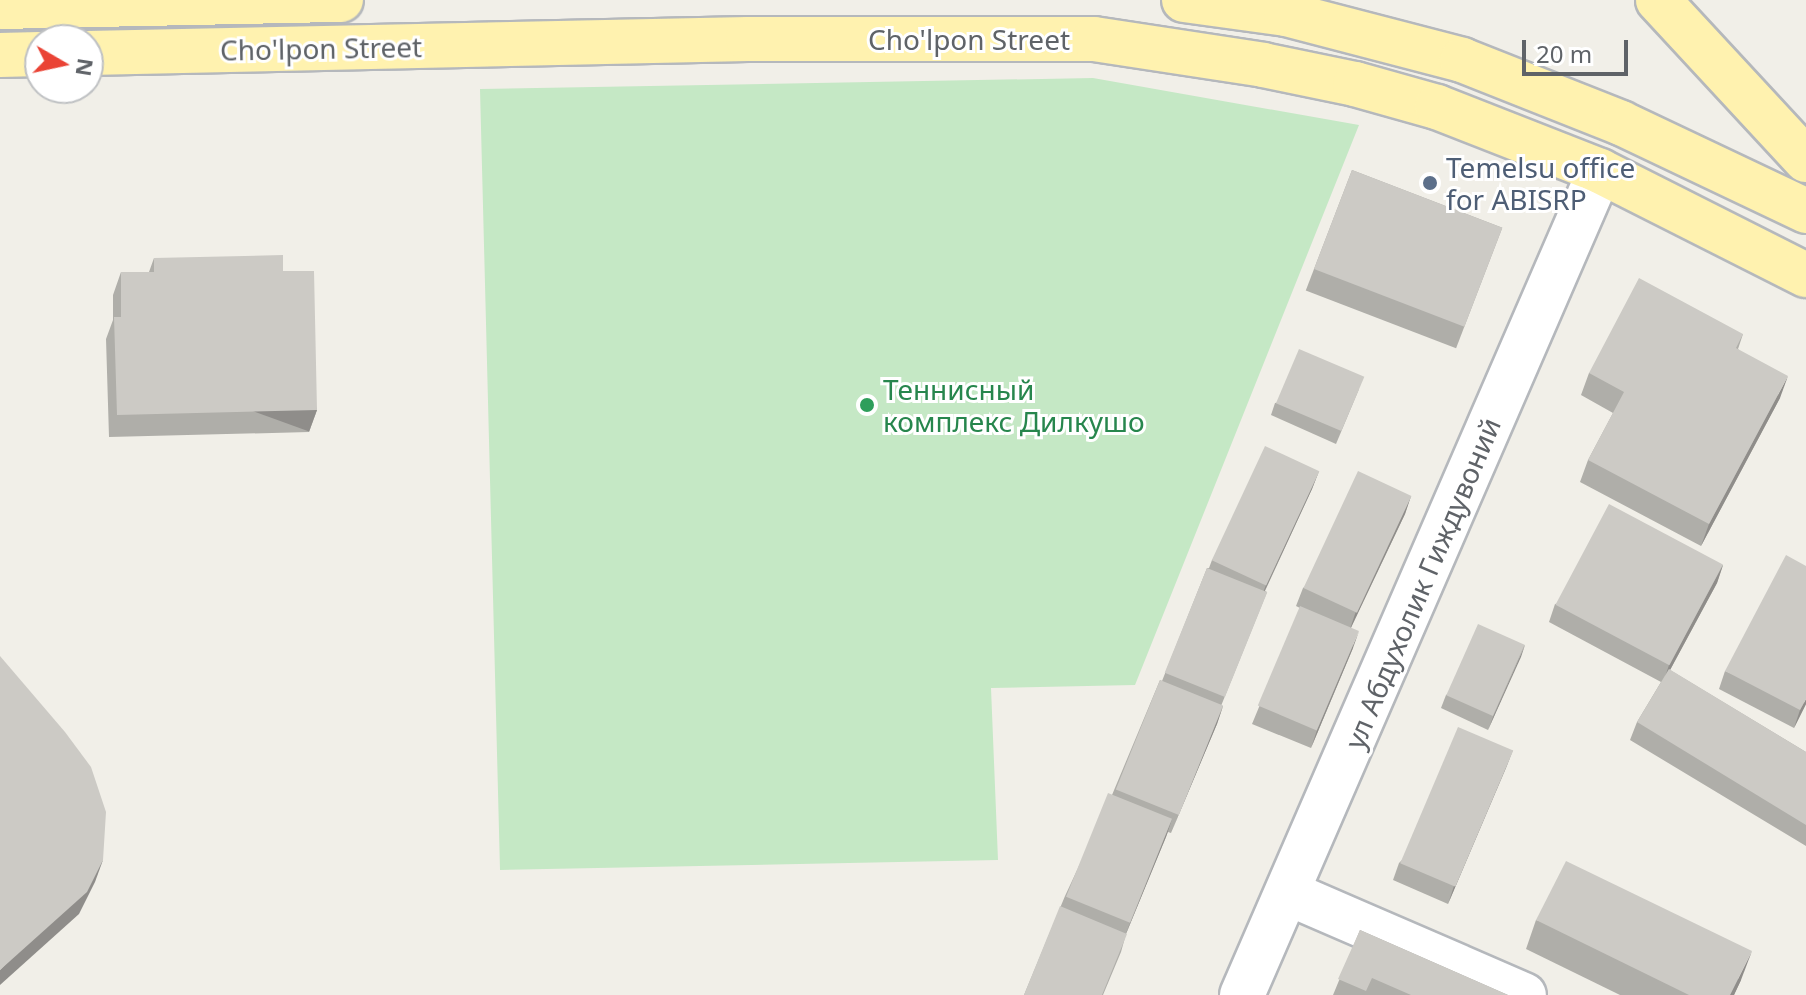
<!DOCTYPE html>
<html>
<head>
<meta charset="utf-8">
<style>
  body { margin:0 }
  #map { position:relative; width:1806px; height:995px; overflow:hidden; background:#f1efe8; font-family:"Noto Sans",sans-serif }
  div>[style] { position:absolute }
  .green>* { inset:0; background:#c5e8c5 }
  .roads { filter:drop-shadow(2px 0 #b5b8bc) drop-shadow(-2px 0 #b5b8bc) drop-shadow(0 2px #b5b8bc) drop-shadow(0 -2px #b5b8bc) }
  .minor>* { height:44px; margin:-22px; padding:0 22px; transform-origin:22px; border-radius:22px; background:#fff }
  .major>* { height:44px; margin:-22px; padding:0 22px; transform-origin:22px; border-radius:22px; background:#fff2af }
  .wall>* { inset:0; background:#afaea9; transform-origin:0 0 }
  .shaded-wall>* { inset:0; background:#8f8d8a; transform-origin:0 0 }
  .building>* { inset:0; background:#cccac5; transform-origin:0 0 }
  .dots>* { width:22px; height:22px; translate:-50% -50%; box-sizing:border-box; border:4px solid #fff; border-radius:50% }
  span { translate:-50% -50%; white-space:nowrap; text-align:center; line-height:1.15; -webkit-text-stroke:6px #fff; paint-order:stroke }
  .street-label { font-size:28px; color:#5f6368 }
  .service-label { font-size:28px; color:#4e5e75 }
  .left { translate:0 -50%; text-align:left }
  .leisure-label { font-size:28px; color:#27864d }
  .north { position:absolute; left:24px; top:24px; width:80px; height:80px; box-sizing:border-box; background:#fff; border:2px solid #bfc1c3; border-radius:50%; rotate:99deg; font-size:22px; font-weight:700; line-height:32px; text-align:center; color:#5f6368 }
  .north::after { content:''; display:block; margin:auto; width:28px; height:36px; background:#ea4335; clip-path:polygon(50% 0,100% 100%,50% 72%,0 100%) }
  .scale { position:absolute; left:1522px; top:40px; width:106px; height:36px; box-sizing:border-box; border:4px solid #5f6368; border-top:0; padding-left:10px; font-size:24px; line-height:28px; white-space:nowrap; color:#5f6368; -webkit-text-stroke:6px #fff; paint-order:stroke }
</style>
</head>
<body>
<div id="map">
  <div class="green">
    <i style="clip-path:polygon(1093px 78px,1359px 125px,1135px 685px,991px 688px,998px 860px,500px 870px,480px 89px)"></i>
  </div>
  <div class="roads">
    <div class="minor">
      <i style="left:1288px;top:893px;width:257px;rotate:23.4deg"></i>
      <i style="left:1242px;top:995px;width:898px;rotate:-66.52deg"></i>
    </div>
    <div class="major">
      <i style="left:1184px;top:0;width:103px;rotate:7.8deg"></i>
      <i style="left:1286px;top:14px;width:182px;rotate:14.6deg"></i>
      <i style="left:1462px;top:60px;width:171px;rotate:21.6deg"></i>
      <i style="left:1621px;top:123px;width:205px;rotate:25.4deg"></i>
      <i style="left:1658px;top:0;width:218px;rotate:47.2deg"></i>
      <i style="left:0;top:7px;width:341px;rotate:-1.2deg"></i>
      <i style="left:88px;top:53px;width:660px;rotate:-1.22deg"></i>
      <i style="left:748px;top:39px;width:346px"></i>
      <i style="left:1094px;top:39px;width:171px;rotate:8.7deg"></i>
      <i style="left:1263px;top:65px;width:94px;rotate:11.7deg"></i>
      <i style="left:1355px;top:84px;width:85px;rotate:15.7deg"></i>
      <i style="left:1437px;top:107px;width:175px;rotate:21.4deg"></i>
      <i style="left:1600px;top:171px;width:231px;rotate:26.8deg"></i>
      <i style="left:0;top:55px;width:40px;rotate:-1.4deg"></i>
    </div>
  </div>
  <div class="wall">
    <i style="left:1352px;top:170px;width:161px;height:129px;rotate:21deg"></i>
    <i style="clip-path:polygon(154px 258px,283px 271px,317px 410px,309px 432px,109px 437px,106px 339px,113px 320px,113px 295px,121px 272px,149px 272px)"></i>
    <i style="clip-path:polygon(1743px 334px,1738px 349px,1780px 398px,1701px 546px,1580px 482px,1588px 460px,1613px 413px,1581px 395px,1589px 373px)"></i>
    <i style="clip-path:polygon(1359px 389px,1336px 444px,1271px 415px,1275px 403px)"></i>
    <i style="clip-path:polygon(1319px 471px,1312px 489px,1265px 591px,1267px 592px,1221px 706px,1223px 706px,1217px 724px,1171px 833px,1168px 832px,1126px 934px,1121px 952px,1103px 995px,1024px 995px,1065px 896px,1112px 795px,1160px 680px,1162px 681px,1207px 568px,1209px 568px,1212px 560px)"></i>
    <i style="clip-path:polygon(1411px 496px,1405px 514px,1351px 627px,1353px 648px,1311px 748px,1252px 724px,1300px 608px,1296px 606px,1303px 588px)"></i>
    <i style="clip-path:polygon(1723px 565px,1717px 583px,1670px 670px,1806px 752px,1806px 846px,1630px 740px,1637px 722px,1661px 682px,1549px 622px,1555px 604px)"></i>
    <i style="clip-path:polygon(1525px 645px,1488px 730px,1441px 708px,1446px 695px)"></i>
    <i style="clip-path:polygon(1725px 671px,1806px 704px,1794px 728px,1719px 689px)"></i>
    <i style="clip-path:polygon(1513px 750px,1448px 904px,1393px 880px,1399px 863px)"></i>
    <i style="clip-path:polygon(1536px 920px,1741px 980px,1734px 995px,1620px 995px,1526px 949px)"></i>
    <i style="clip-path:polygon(1360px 930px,1508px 995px,1333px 995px)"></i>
  </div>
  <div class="shaded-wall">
    <i style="clip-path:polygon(1788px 376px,1780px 398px,1701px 546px,1709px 524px)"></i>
    <i style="left:317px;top:410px;width:23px;height:200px;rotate:110deg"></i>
    <i style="clip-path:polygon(1319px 471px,1312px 489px,1259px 603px,1266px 585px)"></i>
    <i style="clip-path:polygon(1411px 496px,1405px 514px,1349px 632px,1355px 614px)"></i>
    <i style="clip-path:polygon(1723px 565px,1717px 583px,1663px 683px,1669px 665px)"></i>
    <i style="clip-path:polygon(1359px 631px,1353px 648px,1311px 748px,1317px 730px)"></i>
    <i style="clip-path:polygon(1525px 645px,1521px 657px,1488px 730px,1493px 717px)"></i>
    <i style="clip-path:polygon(1806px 699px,1806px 704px,1794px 728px,1800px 710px)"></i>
    <i style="clip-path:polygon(1223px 706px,1217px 724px,1171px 833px,1178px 816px)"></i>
    <i style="clip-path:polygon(1513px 750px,1506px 768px,1448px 904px,1454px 886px)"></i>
    <i style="clip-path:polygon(1172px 819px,1166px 837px,1123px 941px,1130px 923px)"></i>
    <i style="clip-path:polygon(103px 860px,95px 882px,79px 914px,0 985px,0 970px)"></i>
    <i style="clip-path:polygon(1752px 951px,1741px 980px,1734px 995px,1730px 995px)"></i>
  </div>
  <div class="building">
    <i style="left:1352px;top:170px;width:161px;height:106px;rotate:21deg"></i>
    <i style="clip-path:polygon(283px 255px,283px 271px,314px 271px,317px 410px,117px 415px,114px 317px,121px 317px,121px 272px,154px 272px,154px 258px)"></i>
    <i style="clip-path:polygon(1639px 278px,1743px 334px,1736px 348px,1788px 376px,1709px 524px,1588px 460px,1624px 392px,1589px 373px)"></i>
    <i style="left:1299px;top:349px;width:71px;height:59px;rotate:23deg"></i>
    <i style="left:1265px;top:446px;width:60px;height:126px;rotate:25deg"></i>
    <i style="left:1358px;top:471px;width:59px;height:129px;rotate:25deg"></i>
    <i style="left:1609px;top:504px;width:129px;height:114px;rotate:28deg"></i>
    <i style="clip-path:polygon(1786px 555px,1806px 566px,1806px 699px,1800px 710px,1725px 671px)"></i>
    <i style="left:1207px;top:568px;width:65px;height:113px;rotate:22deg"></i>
    <i style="left:1300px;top:606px;width:64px;height:108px;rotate:23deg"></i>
    <i style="left:1478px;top:624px;width:51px;height:78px;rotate:24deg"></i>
    <i style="clip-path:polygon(0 656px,65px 732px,91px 767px,106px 812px,103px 860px,87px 892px,0 970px)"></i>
    <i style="clip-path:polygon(1669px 669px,1806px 752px,1806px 825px,1637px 722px)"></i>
    <i style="left:1160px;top:680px;width:68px;height:118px;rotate:22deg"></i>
    <i style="left:1458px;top:727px;width:60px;height:148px;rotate:23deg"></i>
    <i style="left:1108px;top:793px;width:69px;height:112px;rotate:22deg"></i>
    <i style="clip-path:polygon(1566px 861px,1752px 951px,1730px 995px,1689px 995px,1536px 920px)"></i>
    <i style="clip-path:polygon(1060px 906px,1127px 934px,1102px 995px,1024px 995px)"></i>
    <i style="clip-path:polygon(1360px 930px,1508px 995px,1411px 995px,1372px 978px,1366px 991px,1338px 979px)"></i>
  </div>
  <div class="dots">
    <i style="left:1430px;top:183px;background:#5c6f8a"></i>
    <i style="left:867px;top:405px;background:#2e9e5b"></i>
  </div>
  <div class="street-label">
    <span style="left:969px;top:39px">Cho'lpon Street</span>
    <span style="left:321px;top:48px;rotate:-1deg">Cho'lpon Street</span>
    <span style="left:1422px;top:583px;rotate:-67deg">ул Абдухолик Гиждувоний</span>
  </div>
  <div class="service-label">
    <span class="left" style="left:1446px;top:183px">Temelsu office<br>for ABISRP</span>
  </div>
  <div class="leisure-label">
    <span class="left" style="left:883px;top:405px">Теннисный<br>комплекс Дилкушо</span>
  </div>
  <div class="north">N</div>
  <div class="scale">20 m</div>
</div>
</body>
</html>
